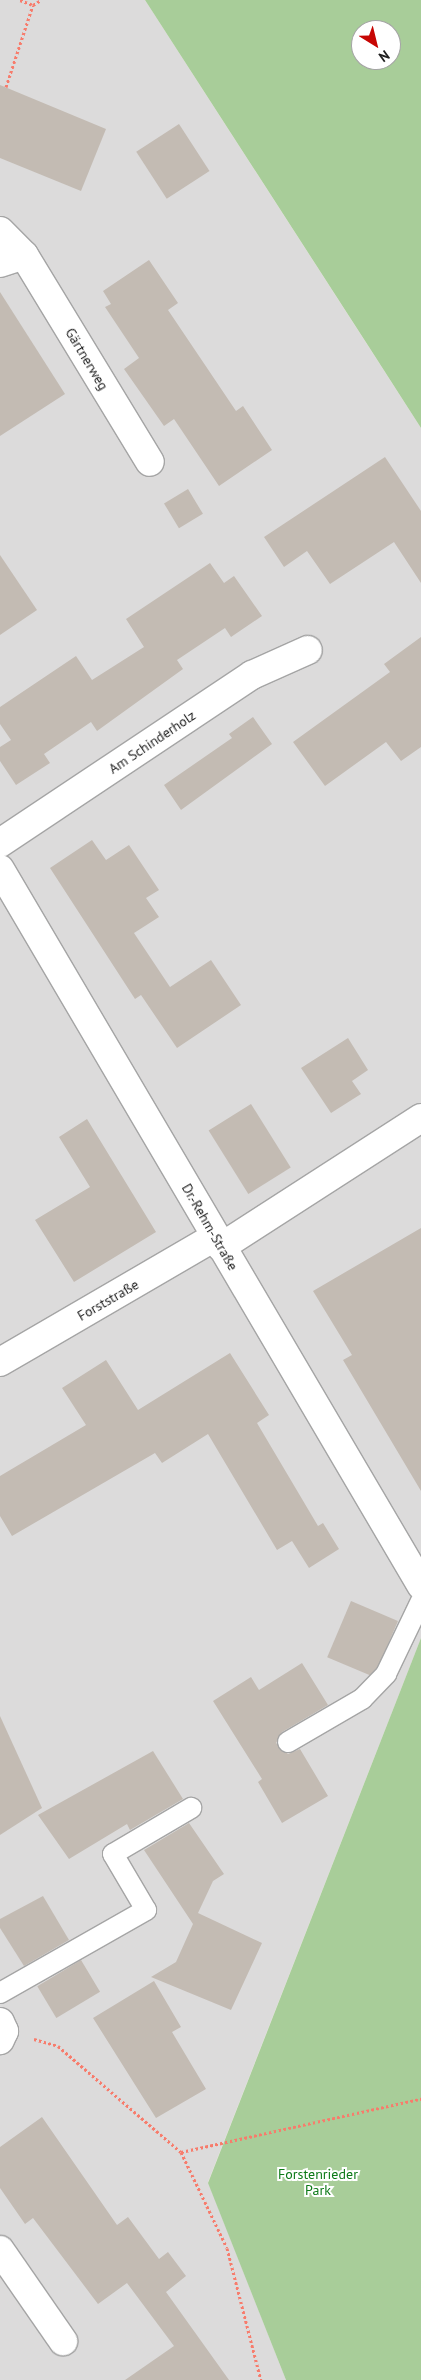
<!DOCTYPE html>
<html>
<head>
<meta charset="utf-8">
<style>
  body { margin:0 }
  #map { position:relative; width:421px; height:2380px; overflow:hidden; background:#eeebe4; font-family:"PT Sans",sans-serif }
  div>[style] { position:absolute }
  .residential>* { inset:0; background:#dcdbdb }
  .forest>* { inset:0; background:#a8cd99 }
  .building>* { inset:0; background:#c3bbb3; transform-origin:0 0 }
  .path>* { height:3px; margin-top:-1.5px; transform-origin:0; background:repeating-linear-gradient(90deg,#f77c6c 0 2.5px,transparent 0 5px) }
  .roads { filter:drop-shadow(1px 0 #a5a5a5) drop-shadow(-1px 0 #a5a5a5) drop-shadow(0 1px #a5a5a5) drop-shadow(0 -1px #a5a5a5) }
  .lane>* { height:20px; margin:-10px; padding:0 10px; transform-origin:10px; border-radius:10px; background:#fff }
  .street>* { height:28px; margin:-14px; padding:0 14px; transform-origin:14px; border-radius:14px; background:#fff }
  span { translate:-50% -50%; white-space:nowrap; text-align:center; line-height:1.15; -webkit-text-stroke:4px #fff; paint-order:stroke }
  .street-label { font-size:14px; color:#1e1e1e }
  .park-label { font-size:14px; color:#0d7a18 }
  .north { position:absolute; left:351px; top:20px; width:50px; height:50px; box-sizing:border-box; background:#fff; border:1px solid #a5a5a5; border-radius:50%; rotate:144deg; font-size:14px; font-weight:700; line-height:20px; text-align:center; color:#1e1e1e }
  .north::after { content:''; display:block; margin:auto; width:18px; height:22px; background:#c70604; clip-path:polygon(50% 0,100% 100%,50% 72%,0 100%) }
</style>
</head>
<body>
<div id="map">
  <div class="residential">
    <i style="clip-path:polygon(0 0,145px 0,421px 428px,421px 1638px,208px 2182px,286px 2380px,0 2380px)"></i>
  </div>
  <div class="forest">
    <i style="clip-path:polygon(evenodd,145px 0,421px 0,421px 428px,369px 347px,145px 0,361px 30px,391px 30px,391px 60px,361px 60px,361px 30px)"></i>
    <i style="clip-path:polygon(421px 1638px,421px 2380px,286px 2380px,208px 2183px)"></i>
  </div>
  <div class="building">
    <i style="clip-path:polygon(0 85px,106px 129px,81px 191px,0 158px)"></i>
    <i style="left:179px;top:124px;width:56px;height:51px;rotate:57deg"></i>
    <i style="clip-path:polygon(149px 260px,178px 303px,168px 310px,236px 411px,243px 406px,272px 450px,219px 486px,174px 419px,164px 426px,124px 369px,139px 358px,105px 307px,111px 304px,103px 291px)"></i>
    <i style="clip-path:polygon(0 292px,65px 394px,0 436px)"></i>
    <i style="clip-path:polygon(385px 457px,421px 511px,421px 583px,394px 542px,330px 584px,307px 551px,284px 567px,264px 537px)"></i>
    <i style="left:188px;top:489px;width:29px;height:28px;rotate:59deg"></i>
    <i style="clip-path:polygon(0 555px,37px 610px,0 635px)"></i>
    <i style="clip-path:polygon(210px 563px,224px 583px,234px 576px,262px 616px,231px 637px,225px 628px,177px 660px,183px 669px,97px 731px,91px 722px,44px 754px,50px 763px,16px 785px,0 761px,0 747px,11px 740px,0 724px,0 707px,76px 656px,92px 680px,144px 647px,126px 619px)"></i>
    <i style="clip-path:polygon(421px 637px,421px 747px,401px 761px,386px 742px,325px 786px,293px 742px,390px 672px,384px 664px)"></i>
    <i style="clip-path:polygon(253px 717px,272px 744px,181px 810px,164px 785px,232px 738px,229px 734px)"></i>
    <i style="clip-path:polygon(92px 840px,106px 860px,129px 845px,159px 890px,146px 898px,159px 917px,134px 933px,170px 987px,211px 960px,241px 1005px,177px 1048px,141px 995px,135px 999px,50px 868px)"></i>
    <i style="clip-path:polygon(348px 1038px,368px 1070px,352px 1081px,361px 1094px,331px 1113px,301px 1068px)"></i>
    <i style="left:251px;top:1104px;width:75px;height:50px;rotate:58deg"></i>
    <i style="clip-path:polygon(87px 1119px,156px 1232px,74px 1282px,35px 1220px,90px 1187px,59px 1137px)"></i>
    <i style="clip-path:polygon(421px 1228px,421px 1491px,343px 1360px,352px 1355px,313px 1291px)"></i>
    <i style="clip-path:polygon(230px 1353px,269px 1415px,257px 1423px,318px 1526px,323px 1523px,339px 1549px,309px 1568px,292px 1541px,277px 1550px,208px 1434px,162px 1463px,155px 1453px,12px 1536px,0 1516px,0 1476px,86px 1425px,62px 1388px,106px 1360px,138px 1410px)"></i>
    <i style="left:351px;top:1601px;width:51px;height:61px;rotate:23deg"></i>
    <i style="clip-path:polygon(302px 1663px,328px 1705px,282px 1732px,276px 1743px,288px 1754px,300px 1749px,328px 1796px,282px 1823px,258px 1782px,262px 1779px,213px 1701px,251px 1677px,259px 1690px)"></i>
    <i style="clip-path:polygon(0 1716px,42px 1808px,0 1835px)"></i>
    <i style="clip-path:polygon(153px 1751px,183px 1799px,130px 1830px,127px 1824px,69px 1859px,38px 1815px)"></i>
    <i style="clip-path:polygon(189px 1823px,224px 1874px,213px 1881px,198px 1913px,262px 1943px,231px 2010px,151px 1977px,176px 1962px,193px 1924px,144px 1850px)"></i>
    <i style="clip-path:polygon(43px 1896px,69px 1940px,24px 1966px,0 1928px,0 1919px)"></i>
    <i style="left:81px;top:1960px;width:37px;height:51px;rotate:59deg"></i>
    <i style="clip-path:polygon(154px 1981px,181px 2027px,172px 2032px,206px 2089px,156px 2118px,93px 2018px)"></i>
    <i style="clip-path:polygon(42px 2117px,117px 2225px,128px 2217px,159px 2259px,168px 2252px,186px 2276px,166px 2292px,229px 2380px,125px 2380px,174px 2346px,127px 2283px,98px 2304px,33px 2218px,25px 2224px,0 2188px,0 2147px)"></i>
  </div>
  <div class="path">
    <i style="left:20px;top:0;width:14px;rotate:21deg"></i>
    <i style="left:6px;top:87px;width:86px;rotate:-71.8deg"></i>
    <i style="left:33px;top:5px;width:9px;rotate:-32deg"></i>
    <i style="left:34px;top:2039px;width:25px;rotate:16deg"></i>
    <i style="left:58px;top:2046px;width:162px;rotate:40.8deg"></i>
    <i style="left:181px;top:2152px;width:106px;rotate:64.4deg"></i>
    <i style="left:227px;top:2248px;width:136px;rotate:75.6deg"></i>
    <i style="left:181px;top:2152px;width:246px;rotate:-12.5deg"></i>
  </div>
  <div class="roads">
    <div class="lane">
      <i style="left:288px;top:1742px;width:86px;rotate:-30.2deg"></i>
      <i style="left:362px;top:1699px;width:35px;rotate:-46deg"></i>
      <i style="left:386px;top:1674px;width:81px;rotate:-64.4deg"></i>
      <i style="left:0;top:1993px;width:168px;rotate:-29.6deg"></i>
      <i style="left:146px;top:1910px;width:65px;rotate:-120.5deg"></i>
      <i style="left:113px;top:1854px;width:91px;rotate:-30.5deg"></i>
    </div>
    <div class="street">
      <i style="left:0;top:231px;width:34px;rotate:45deg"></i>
      <i style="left:0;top:263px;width:25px;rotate:-18deg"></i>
      <i style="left:24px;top:255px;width:242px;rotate:58.7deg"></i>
      <i style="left:0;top:843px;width:303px;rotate:-33.7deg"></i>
      <i style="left:252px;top:675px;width:61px;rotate:-24.1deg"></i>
      <i style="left:0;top:869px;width:831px;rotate:59.54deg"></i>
      <i style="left:221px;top:1247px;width:238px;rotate:-32.8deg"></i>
      <i style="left:0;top:1362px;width:249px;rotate:-30.2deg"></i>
      <i style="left:0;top:2022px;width:10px;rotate:66deg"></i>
      <i style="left:4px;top:2031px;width:10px;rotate:114deg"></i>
      <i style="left:0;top:2250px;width:111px;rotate:55.3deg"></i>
    </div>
  </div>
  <div class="street-label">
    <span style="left:87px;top:359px;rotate:59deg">Gärtnerweg</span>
    <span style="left:152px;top:742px;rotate:-34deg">Am Schinderholz</span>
    <span style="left:210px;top:1227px;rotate:60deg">Dr.-Rehm-Straße</span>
    <span style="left:108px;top:1300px;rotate:-30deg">Forststraße</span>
  </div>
  <div class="park-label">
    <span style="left:318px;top:2182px">Forstenrieder<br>Park</span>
  </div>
  <div class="north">N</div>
</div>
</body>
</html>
